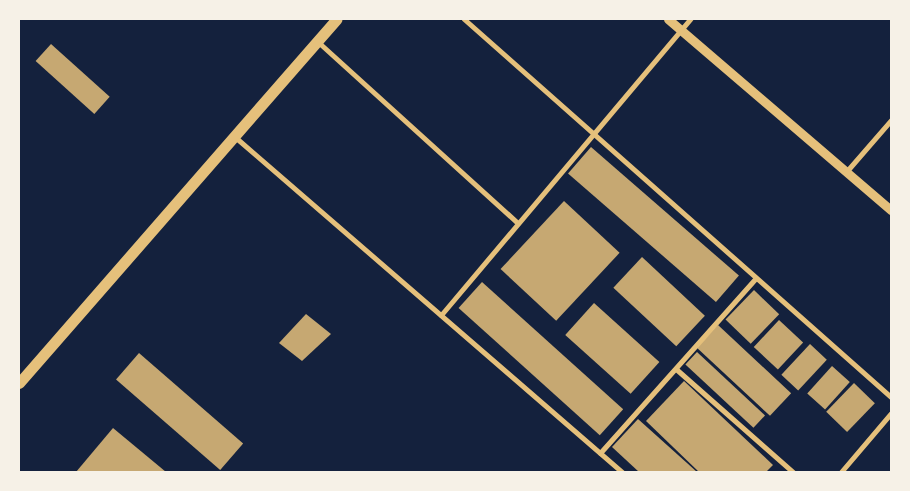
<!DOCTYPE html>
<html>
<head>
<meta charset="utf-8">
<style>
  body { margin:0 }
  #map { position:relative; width:910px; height:491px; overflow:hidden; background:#14213d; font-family:"Public Sans",sans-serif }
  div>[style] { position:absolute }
  .building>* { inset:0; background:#c6a872; transform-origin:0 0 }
  .minor>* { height:5px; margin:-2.5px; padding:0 2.5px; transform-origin:2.5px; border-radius:2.5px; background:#e5c07b }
  .tertiary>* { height:9px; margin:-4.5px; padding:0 4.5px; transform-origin:4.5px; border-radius:4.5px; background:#e5c07b }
  .primary>* { height:11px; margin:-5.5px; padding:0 5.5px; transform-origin:5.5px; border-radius:5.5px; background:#e5c07b }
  span { translate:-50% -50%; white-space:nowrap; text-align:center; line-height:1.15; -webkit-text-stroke:4px #f6f1e7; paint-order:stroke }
  .frame { position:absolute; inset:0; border:20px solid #f6f1e7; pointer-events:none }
</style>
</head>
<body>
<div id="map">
  <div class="building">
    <i style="left:51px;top:44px;width:79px;height:23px;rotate:42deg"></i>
    <i style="left:591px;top:147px;width:196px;height:35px;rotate:41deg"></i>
    <i style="left:564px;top:201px;width:76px;height:93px;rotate:43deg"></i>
    <i style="left:642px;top:257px;width:86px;height:42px;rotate:43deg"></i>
    <i style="left:482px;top:282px;width:190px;height:35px;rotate:42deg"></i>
    <i style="left:754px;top:290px;width:35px;height:41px;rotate:44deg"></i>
    <i style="left:594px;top:303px;width:88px;height:43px;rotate:42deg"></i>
    <i style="clip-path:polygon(306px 314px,331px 334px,302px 361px,279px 343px)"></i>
    <i style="left:779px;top:320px;width:33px;height:37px;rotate:43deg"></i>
    <i style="left:718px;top:325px;width:100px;height:31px;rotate:43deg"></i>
    <i style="left:810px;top:344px;width:23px;height:42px;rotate:43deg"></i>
    <i style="left:697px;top:352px;width:93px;height:17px;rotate:43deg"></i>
    <i style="left:139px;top:353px;width:138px;height:35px;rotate:41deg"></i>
    <i style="left:832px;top:366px;width:24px;height:37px;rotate:42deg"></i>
    <i style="clip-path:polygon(684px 381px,773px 465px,766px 472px,699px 472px,646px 421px)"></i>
    <i style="left:854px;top:383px;width:29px;height:40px;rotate:44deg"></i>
    <i style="clip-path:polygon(638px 419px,697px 472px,639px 472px,612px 447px)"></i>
    <i style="clip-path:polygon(113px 428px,166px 472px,76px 472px)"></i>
  </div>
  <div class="minor">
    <i style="left:464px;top:19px;width:570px;rotate:41.52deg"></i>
    <i style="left:317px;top:41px;width:271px;rotate:42.2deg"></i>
    <i style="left:235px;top:137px;width:512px;rotate:40.88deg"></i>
    <i style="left:846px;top:172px;width:69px;rotate:-49.1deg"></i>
    <i style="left:441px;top:315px;width:387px;rotate:-49.9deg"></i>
    <i style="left:676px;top:369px;width:156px;rotate:41.4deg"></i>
    <i style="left:600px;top:453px;width:234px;rotate:-48.3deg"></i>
    <i style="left:841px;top:472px;width:77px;rotate:-49.7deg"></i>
  </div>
  <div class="tertiary">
    <i style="left:668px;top:19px;width:294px;rotate:40.6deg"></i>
  </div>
  <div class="primary">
    <i style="left:19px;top:383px;width:483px;rotate:-48.9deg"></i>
  </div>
  <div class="frame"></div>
</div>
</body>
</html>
